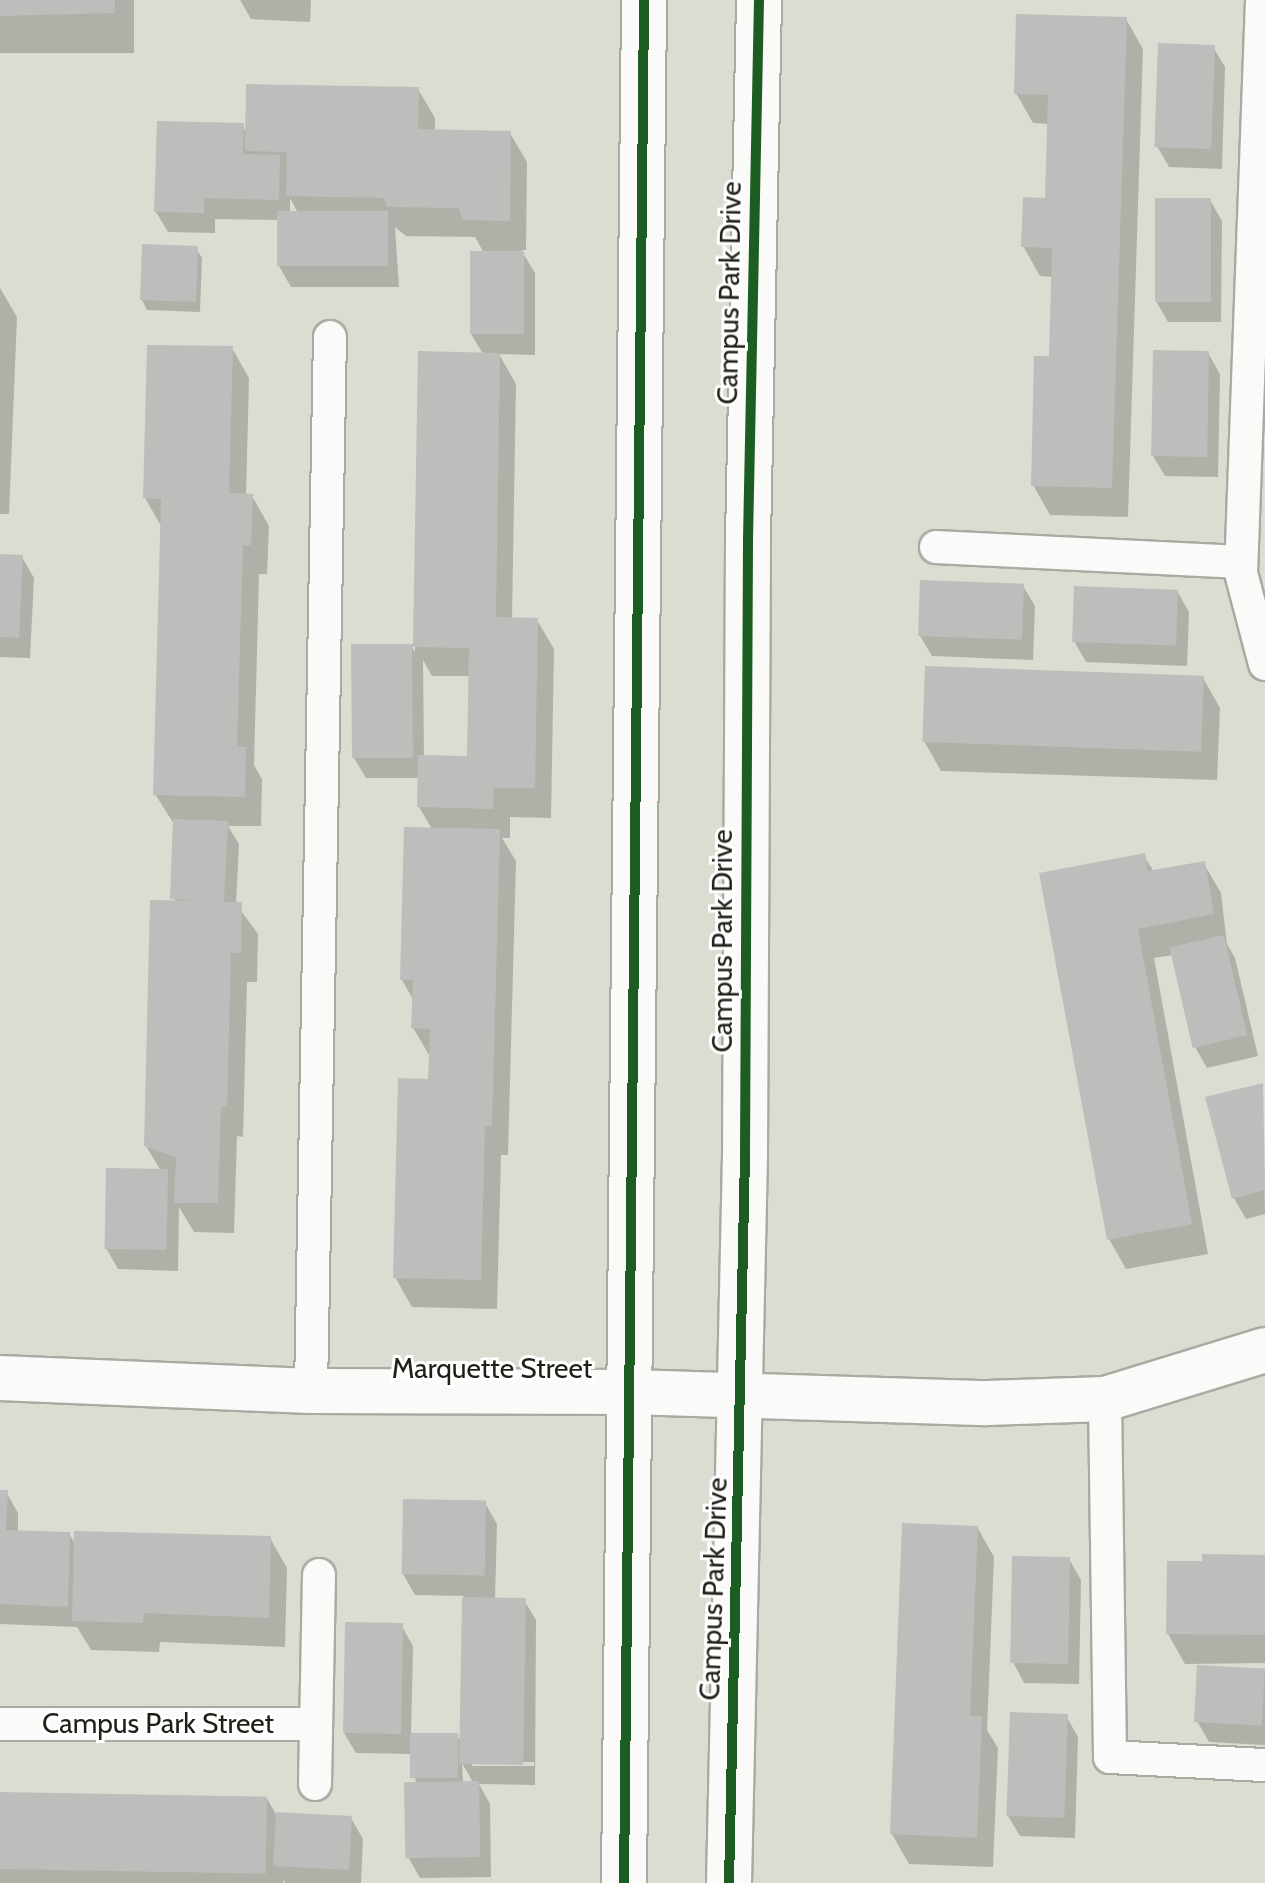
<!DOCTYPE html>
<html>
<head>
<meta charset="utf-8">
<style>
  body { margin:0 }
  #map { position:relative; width:1265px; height:1883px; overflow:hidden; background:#dddcd2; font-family:Cabin,sans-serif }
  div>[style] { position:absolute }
  .shadow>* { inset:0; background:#0003; transform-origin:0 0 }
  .building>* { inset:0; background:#bebdbb; transform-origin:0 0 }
  .roads { filter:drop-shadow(2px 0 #aaa9a2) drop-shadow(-2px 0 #aaa9a2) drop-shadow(0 2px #aaa9a2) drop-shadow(0 -2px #aaa9a2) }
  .service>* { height:32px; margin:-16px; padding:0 16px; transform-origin:16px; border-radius:16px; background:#fafaf8 }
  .minor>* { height:44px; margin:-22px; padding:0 22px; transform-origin:22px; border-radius:22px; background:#fafaf8 }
  .tertiary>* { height:44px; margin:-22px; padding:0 22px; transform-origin:22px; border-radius:22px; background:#fafaf8 }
  .cycleway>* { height:10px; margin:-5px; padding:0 5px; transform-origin:5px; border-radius:5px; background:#1b5e20 }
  span { translate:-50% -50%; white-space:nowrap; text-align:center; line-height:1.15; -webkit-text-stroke:6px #fff; paint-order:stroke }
  .street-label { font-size:28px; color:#1f1e17 }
</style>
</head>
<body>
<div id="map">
  <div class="shadow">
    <i style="left:0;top:0;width:134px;height:53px"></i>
    <i style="clip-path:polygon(240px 0,311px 0,310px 22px,251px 19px)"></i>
    <i style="clip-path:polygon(1126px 19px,1143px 49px,1128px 517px,1050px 515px,1033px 485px,1051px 358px,1053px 277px,1040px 276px,1023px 246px,1047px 200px,1049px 124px,1033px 123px,1016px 93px)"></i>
    <i style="clip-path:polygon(1213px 47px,1225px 67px,1222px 169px,1169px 167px,1157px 146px)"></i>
    <i style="clip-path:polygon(evenodd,418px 89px,435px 118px,435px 131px,510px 133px,527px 162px,526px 250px,521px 250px,535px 273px,535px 355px,499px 354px,516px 384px,512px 619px,537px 620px,554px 649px,551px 818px,510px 817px,510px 838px,502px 838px,516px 861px,508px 1155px,501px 1155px,497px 1309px,412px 1307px,395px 1277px,430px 1081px,431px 1058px,413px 1028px,414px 1001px,402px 980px,432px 829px,419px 807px,419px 778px,366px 778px,354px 758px,411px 646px,415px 652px,420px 353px,483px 354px,471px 334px,484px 253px,475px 237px,406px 236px,395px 227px,399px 287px,291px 287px,279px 266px,279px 220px,215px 219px,215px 233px,168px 232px,156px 212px,242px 125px,247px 133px,418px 89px,290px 198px,298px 213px,290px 213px,290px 198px,418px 89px,423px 660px,432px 676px,471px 676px,469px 758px,424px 757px,423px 660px)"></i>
    <i style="clip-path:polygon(1210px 200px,1222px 221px,1221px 322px,1168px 322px,1156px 301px)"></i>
    <i style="clip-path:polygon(196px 248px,202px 258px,200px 312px,147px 310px,142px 300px)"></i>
    <i style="clip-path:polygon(0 288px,17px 317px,9px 514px,0 514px)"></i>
    <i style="clip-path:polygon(232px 348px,249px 378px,246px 496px,252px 496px,269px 526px,267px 574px,259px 574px,254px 765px,262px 779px,261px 826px,228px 826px,239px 844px,236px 904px,258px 934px,257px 982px,247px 982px,243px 1137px,237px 1136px,234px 1233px,194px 1232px,179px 1207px,178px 1271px,118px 1269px,106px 1248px,161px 1171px,146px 1146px,175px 903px,174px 824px,155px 794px,163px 529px,145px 498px)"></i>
    <i style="clip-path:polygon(1208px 353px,1220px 374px,1218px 477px,1165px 476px,1153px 456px)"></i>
    <i style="clip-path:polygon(0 556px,22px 557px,34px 578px,30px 658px,0 657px)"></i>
    <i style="clip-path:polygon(1023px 586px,1035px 606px,1033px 660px,932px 656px,920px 636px)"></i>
    <i style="clip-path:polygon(1177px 591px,1189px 612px,1187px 666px,1086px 662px,1074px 641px)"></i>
    <i style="clip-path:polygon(1203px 678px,1220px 708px,1217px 780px,941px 771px,924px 741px)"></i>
    <i style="clip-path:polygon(1144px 856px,1154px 872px,1204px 864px,1221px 893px,1227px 944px,1235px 958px,1258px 1056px,1207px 1068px,1195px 1047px,1173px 955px,1154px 958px,1208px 1254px,1126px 1269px,1109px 1239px)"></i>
    <i style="clip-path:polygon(1262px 1085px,1265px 1214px,1246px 1219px,1234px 1198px)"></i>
    <i style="clip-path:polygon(0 1492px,6px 1492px,18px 1513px,18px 1532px,69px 1534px,76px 1545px,270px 1538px,287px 1568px,285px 1647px,160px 1642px,159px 1652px,91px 1650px,77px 1627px,0 1624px)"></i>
    <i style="clip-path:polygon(evenodd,485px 1503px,497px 1524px,495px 1599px,524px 1600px,536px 1620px,535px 1785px,479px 1784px,490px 1804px,491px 1877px,420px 1878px,408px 1857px,416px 1784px,412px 1754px,356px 1753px,344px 1733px,401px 1625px,413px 1646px,411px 1735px,457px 1735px,463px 1746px,464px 1596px,415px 1595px,403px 1574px,485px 1503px,472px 1762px,534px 1762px,534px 1766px,472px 1766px,472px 1762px,485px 1503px,462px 1763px,474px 1784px,463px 1784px,462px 1763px)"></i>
    <i style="clip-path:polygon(977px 1527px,994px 1557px,987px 1730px,998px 1748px,993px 1867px,909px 1864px,892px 1834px)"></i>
    <i style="clip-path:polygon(1265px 1557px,1265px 1663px,1185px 1664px,1168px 1634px)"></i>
    <i style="clip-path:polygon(1069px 1559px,1081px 1580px,1079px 1684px,1024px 1683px,1013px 1662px)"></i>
    <i style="clip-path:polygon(1265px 1670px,1265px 1745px,1209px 1742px,1197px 1721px)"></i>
    <i style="clip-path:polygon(1066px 1716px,1078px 1737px,1075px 1838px,1020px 1836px,1008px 1816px)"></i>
    <i style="clip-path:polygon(0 1794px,266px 1797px,276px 1814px,351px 1818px,363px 1839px,361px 1883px,285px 1883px,283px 1879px,283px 1883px,0 1883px)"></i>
  </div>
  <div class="building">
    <i style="clip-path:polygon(0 0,115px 0,115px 13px,0 16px)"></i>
    <i style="clip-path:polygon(1016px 14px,1127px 17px,1112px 488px,1031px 486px,1034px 356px,1049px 356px,1052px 248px,1021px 247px,1023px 197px,1045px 198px,1048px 95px,1014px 94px)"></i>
    <i style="left:1158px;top:43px;width:57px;height:104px;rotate:2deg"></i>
    <i style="clip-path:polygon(246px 84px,419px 87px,418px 129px,511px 131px,510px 221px,463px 220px,459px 208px,387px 207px,384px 198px,286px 196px,287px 152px,245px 151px)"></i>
    <i style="clip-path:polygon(157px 121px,244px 123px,243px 154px,280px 155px,279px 200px,204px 198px,204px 213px,154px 212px)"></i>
    <i style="left:1155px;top:198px;width:56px;height:104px"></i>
    <i style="left:277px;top:211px;width:111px;height:55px"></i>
    <i style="left:142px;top:244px;width:56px;height:56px;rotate:2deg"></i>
    <i style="left:470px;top:251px;width:54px;height:83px"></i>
    <i style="clip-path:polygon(147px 345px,233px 346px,229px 493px,253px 494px,251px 545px,243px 545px,237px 747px,246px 747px,245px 797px,153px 795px,161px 499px,143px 498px)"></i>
    <i style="left:1153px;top:350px;width:56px;height:106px;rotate:1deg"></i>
    <i style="clip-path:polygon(418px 351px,500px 353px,496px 617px,538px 618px,535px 788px,494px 788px,493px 809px,417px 807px,418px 755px,467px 756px,469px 648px,412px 647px,413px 758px,352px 758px,351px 644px,413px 644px)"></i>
    <i style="clip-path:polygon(0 554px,23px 555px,19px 638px,0 637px)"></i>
    <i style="left:920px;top:580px;width:104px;height:56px;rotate:2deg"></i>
    <i style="left:1074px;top:586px;width:104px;height:56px;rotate:2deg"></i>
    <i style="left:925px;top:666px;width:279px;height:76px;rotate:2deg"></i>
    <i style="clip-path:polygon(173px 819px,228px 821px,224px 902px,242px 902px,241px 953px,231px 953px,227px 1107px,221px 1107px,218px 1203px,174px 1203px,176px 1157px,144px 1146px,150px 900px,203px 901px,170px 899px)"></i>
    <i style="clip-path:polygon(404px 827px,500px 829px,492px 1126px,485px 1126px,481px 1280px,393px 1278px,398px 1078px,428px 1079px,430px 1029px,411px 1028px,413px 980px,400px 980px)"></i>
    <i style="clip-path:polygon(1145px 853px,1148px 871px,1205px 861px,1214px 914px,1138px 929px,1192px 1224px,1107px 1240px,1039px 873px)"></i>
    <i style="left:1224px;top:935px;width:103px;height:56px;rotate:77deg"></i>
    <i style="clip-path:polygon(1263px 1083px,1265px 1190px,1232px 1199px,1205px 1097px)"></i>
    <i style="left:106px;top:1168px;width:62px;height:81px;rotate:1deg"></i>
    <i style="clip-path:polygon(0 1490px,8px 1490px,6px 1530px,70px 1532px,68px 1607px,0 1604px)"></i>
    <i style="left:403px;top:1499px;width:83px;height:75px;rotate:1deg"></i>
    <i style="clip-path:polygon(902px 1523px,978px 1526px,970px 1716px,982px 1716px,977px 1838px,890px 1834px)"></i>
    <i style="clip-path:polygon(74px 1531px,271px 1536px,269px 1618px,144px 1613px,143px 1623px,72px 1621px)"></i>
    <i style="clip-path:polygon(1202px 1554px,1265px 1555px,1265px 1635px,1166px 1634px,1167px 1561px,1202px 1561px)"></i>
    <i style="left:1012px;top:1556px;width:58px;height:107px;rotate:1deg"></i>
    <i style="left:462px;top:1597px;width:64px;height:167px;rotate:1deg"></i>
    <i style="left:345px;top:1622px;width:58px;height:111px;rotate:1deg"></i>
    <i style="left:1197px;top:1665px;width:68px;height:57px;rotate:3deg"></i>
    <i style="left:1010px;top:1712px;width:58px;height:104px;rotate:2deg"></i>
    <i style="left:410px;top:1733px;width:48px;height:45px"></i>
    <i style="left:479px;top:1781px;width:76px;height:75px;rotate:89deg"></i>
    <i style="left:0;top:1792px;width:267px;height:77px;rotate:1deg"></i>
    <i style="left:276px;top:1812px;width:76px;height:54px;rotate:3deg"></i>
  </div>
  <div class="roads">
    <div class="service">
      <i style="left:1262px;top:0;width:573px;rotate:92.1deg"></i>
      <i style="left:1241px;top:573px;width:94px;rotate:75.2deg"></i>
      <i style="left:936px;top:547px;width:305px;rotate:2.8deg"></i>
      <i style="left:311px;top:1391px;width:1054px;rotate:-88.97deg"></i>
      <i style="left:1105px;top:1399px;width:358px;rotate:89.2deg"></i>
      <i style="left:1110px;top:1757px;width:155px;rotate:3deg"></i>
      <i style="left:0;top:1724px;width:316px"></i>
      <i style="left:315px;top:1784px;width:209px;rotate:-88.9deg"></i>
    </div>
    <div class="minor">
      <i style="left:0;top:1378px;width:311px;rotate:2.4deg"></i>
      <i style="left:311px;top:1391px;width:320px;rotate:0.2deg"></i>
      <i style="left:631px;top:1392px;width:356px;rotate:1.8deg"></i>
      <i style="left:987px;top:1403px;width:118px;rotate:-1.9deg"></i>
      <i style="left:1105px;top:1399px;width:167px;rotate:-17deg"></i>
    </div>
    <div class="tertiary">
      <i style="left:624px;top:1883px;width:1883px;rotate:-89.39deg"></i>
      <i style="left:729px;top:1883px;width:729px;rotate:-88.74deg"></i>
      <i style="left:745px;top:1154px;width:615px;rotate:-89.72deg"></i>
      <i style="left:748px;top:539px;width:539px;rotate:-88.83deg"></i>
    </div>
  </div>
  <div class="cycleway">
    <i style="left:624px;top:1883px;width:1883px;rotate:-89.39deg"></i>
    <i style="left:729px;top:1883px;width:729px;rotate:-88.74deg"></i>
    <i style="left:745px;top:1154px;width:615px;rotate:-89.72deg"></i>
    <i style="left:748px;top:539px;width:539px;rotate:-88.83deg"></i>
  </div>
  <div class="street-label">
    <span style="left:729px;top:293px;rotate:-89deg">Campus Park Drive</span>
    <span style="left:722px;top:941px;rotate:-90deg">Campus Park Drive</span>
    <span style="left:492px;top:1368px">Marquette Street</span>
    <span style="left:713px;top:1589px;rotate:-88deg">Campus Park Drive</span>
    <span style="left:158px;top:1723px">Campus Park Street</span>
  </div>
</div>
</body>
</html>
